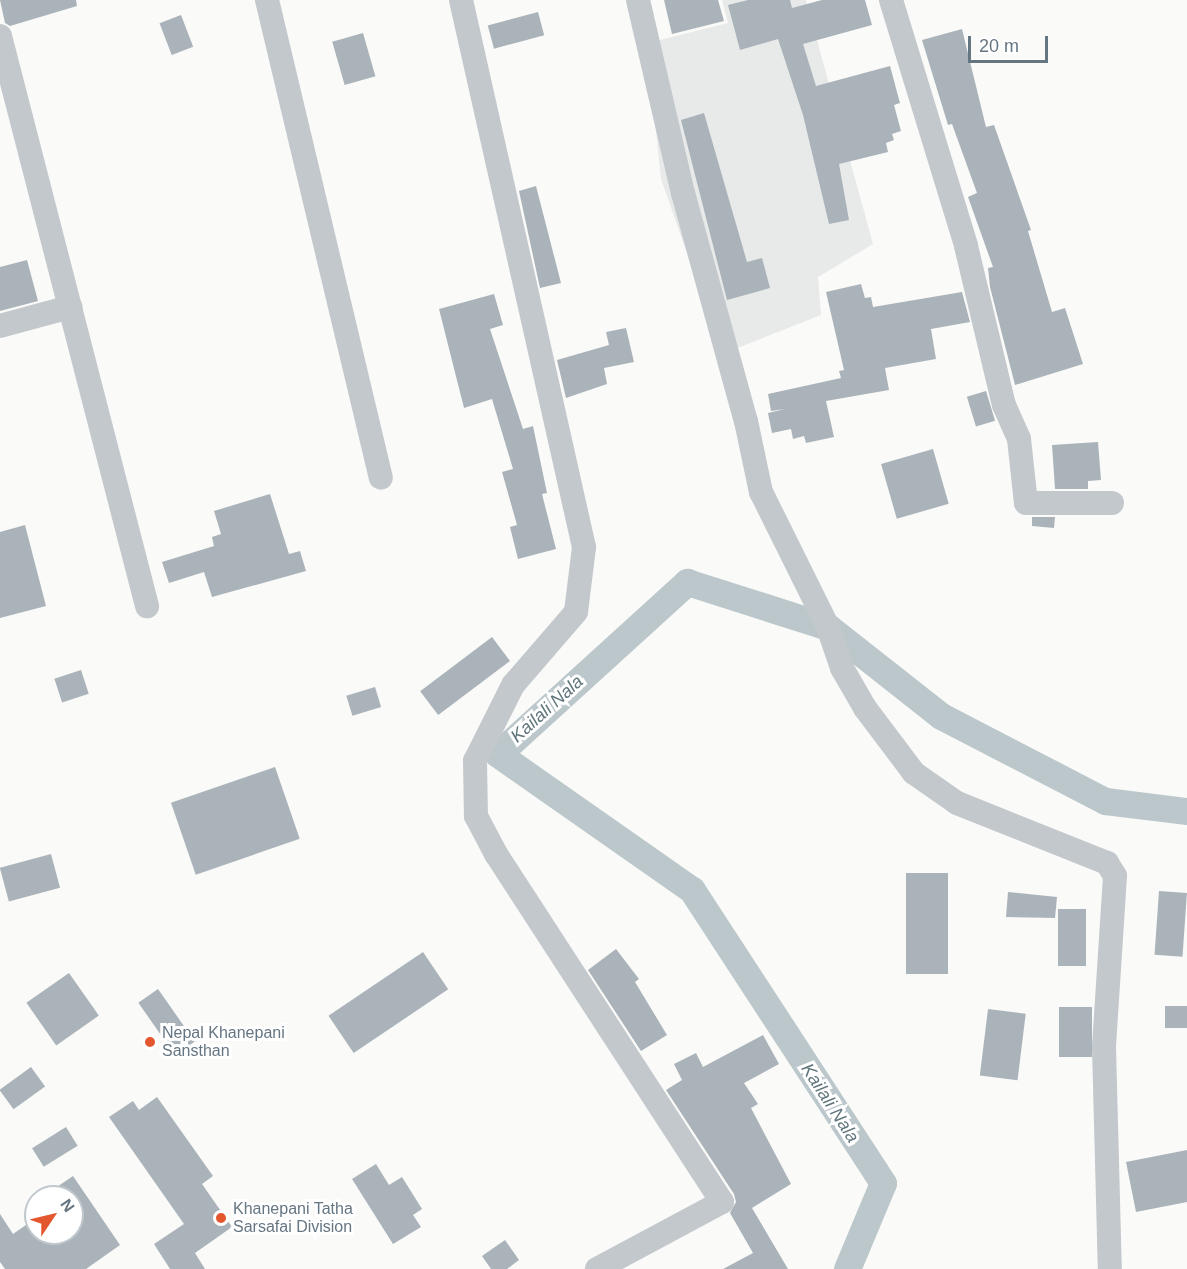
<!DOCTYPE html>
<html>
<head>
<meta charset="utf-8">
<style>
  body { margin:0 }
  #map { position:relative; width:1187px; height:1269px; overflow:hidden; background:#fafaf8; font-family:Helvetica,sans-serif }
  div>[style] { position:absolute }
  .built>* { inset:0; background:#e8e9e9 }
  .canal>* { height:27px; margin:-13.5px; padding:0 13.5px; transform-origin:13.5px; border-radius:13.5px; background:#bbc7cb }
  .building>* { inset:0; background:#aab3b9; transform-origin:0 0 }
  .minor>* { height:24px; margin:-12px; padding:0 12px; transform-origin:12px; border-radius:12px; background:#c3c8cc }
  .dots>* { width:16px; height:16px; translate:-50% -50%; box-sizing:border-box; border:3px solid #fff; border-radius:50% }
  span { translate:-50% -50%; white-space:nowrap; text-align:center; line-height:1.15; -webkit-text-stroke:6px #fff; paint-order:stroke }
  .poi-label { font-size:16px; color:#657683 }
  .left { translate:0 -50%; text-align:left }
  .water-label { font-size:18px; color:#60757c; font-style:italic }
  .north { position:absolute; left:24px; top:1185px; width:60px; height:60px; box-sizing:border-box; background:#fff; border:2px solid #c1c8cd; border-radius:50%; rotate:55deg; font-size:16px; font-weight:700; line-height:24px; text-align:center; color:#657683 }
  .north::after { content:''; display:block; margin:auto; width:21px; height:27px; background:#e4572e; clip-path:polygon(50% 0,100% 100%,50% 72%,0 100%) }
  .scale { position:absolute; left:968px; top:36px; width:80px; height:27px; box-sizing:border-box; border:3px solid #657683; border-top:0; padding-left:8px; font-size:18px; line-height:21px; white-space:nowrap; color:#657683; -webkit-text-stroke:4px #fff; paint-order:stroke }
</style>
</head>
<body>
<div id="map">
  <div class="built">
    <i style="clip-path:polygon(722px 0,806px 0,873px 244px,818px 277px,821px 315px,730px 351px,709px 316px,661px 179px,652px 91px,656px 41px,728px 23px)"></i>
  </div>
  <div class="canal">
    <i style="left:847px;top:1269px;width:93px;rotate:-67.3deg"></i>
    <i style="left:883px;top:1183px;width:350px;rotate:-123.1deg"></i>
    <i style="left:692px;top:890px;width:237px;rotate:-145deg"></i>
    <i style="left:498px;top:754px;width:256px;rotate:-42.3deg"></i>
    <i style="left:687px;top:582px;width:148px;rotate:17.7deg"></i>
    <i style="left:828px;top:627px;width:144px;rotate:38.2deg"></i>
    <i style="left:941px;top:716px;width:185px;rotate:27.4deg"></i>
    <i style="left:1105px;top:801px;width:83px;rotate:7deg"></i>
  </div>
  <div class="building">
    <i style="clip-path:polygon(0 0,76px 0,77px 6px,10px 26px,5px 23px)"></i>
    <i style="clip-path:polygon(664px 0,718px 0,724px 21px,672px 34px)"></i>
    <i style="clip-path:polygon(748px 0,790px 0,792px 8px,822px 0,865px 0,872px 25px,803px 44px,816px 86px,890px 66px,900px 103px,894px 105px,901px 131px,892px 134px,894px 140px,886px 143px,888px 152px,839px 164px,849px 220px,829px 224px,803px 115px,778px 39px,740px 50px,728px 5px)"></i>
    <i style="left:538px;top:12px;width:24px;height:52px;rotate:75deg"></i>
    <i style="left:181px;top:15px;width:34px;height:23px;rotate:69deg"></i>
    <i style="clip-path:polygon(962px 29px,986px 127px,994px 125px,1031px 230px,1028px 231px,1052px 312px,1065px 308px,1083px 364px,1015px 385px,990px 287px,988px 268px,993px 267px,968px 197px,977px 193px,952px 124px,948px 125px,922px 40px)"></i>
    <i style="left:363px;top:33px;width:45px;height:32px;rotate:74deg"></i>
    <i style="clip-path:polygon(704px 113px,747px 262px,762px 258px,770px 288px,727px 300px,681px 120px)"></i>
    <i style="clip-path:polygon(536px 186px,561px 283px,540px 288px,519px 191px)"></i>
    <i style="clip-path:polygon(27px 260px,38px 301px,0 311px,0 267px)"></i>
    <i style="clip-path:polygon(861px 284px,865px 298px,871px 297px,873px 307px,962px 292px,970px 322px,931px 329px,936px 359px,885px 368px,889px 390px,826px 401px,834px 437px,806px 443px,804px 436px,793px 439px,791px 429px,772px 433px,768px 413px,785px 409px,771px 411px,768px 394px,841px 378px,839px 371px,844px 370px,826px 292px)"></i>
    <i style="clip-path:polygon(494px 294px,503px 325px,490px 329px,523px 429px,533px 426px,547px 493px,542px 494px,556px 549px,518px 559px,510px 527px,517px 525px,502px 472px,513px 469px,492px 399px,464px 408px,439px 309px)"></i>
    <i style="clip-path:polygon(626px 328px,634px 362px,604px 368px,607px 384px,566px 398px,557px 360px,609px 345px,606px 332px)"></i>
    <i style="left:986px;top:391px;width:31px;height:20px;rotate:73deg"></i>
    <i style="clip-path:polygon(1098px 442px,1101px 480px,1088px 481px,1088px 489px,1055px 489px,1052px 445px)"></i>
    <i style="left:933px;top:449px;width:57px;height:54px;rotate:74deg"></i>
    <i style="clip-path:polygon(270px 494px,289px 554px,300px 551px,306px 571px,212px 597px,204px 572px,169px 583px,162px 562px,214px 546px,212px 537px,221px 534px,214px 511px)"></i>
    <i style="clip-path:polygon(1032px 517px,1055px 517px,1054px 528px,1032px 526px)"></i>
    <i style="clip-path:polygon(25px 525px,46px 606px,0 618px,0 532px)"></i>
    <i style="left:492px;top:637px;width:30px;height:90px;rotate:53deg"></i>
    <i style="left:81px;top:670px;width:25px;height:28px;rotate:72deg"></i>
    <i style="left:375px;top:687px;width:21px;height:30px;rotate:73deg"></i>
    <i style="left:275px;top:767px;width:76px;height:110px;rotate:71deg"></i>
    <i style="left:51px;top:854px;width:35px;height:53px;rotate:75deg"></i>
    <i style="left:906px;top:873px;width:42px;height:101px"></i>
    <i style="left:1159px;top:891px;width:28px;height:64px;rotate:4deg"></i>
    <i style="clip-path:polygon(1008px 892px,1057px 897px,1055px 918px,1006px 917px)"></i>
    <i style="left:1058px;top:909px;width:28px;height:57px"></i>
    <i style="clip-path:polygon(616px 949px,639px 979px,635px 982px,667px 1035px,641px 1051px,588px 970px)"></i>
    <i style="left:423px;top:952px;width:45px;height:114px;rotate:56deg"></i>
    <i style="left:69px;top:973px;width:52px;height:52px;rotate:55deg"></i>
    <i style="left:158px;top:989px;width:64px;height:24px;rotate:55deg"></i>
    <i style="left:1165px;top:1006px;width:22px;height:22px"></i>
    <i style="left:1059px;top:1007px;width:33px;height:50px"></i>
    <i style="left:988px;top:1009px;width:38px;height:67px;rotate:7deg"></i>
    <i style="clip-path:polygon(763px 1035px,779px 1064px,744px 1083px,758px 1104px,751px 1108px,791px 1184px,752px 1208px,788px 1269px,723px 1269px,753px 1253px,730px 1213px,736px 1202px,734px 1194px,666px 1090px,682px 1080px,674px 1064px,696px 1053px,703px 1067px)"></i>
    <i style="left:31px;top:1067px;width:24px;height:39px;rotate:54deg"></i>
    <i style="clip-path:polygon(157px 1097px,213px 1176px,202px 1184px,232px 1227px,195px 1253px,205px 1269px,170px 1269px,154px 1244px,184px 1224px,109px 1117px,133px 1101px,139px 1110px)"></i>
    <i style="left:66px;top:1127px;width:22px;height:40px;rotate:58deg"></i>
    <i style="clip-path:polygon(1187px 1150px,1187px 1202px,1136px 1212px,1126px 1162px)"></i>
    <i style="clip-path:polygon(376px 1164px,389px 1185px,402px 1177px,422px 1209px,413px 1215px,421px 1227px,393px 1244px,352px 1179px)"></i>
    <i style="clip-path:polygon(73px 1176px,120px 1245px,86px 1269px,5px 1269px,0 1262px,0 1214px,13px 1234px,36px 1218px,36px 1233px,72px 1233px,72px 1197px,51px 1197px,48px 1193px)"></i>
    <i style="clip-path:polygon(505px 1240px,519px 1260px,507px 1269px,491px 1269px,482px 1256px)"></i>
  </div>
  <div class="minor">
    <i style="left:267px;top:0;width:491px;rotate:76.6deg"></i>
    <i style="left:461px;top:0;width:561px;rotate:77.33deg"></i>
    <i style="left:584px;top:547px;width:65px;rotate:97deg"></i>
    <i style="left:576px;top:612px;width:96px;rotate:130.8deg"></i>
    <i style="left:513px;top:685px;width:85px;rotate:116.6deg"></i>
    <i style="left:475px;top:761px;width:55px;rotate:89deg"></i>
    <i style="left:476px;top:816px;width:43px;rotate:62.2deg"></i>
    <i style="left:496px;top:854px;width:415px;rotate:57deg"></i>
    <i style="left:722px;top:1202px;width:142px;rotate:151.8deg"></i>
    <i style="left:638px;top:0;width:198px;rotate:76.9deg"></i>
    <i style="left:683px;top:193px;width:237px;rotate:74.6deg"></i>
    <i style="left:746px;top:421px;width:73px;rotate:78.1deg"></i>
    <i style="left:761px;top:492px;width:151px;rotate:63.6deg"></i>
    <i style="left:828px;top:627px;width:43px;rotate:71.1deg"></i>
    <i style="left:842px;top:668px;width:46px;rotate:60.1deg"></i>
    <i style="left:865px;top:708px;width:81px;rotate:53deg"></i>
    <i style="left:914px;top:773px;width:52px;rotate:34.9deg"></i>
    <i style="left:957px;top:803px;width:162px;rotate:21.8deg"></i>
    <i style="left:1107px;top:863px;width:15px;rotate:58deg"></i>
    <i style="left:1115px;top:876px;width:171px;rotate:93.7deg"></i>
    <i style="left:1104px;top:1047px;width:222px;rotate:88.5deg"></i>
    <i style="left:891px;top:0;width:257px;rotate:73deg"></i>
    <i style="left:966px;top:246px;width:163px;rotate:76.6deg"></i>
    <i style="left:1004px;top:405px;width:37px;rotate:66deg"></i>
    <i style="left:1019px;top:439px;width:64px;rotate:83.8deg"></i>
    <i style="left:1026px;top:503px;width:86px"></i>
    <i style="left:0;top:36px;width:589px;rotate:75.54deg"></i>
    <i style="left:0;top:326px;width:73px;rotate:-15.2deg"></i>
  </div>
  <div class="dots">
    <i style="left:150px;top:1042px;background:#e4572e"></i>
    <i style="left:221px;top:1218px;background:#e4572e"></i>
  </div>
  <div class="poi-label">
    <span class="left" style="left:162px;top:1042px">Nepal Khanepani<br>Sansthan</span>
    <span class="left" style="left:233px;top:1218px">Khanepani Tatha<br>Sarsafai Division</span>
  </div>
  <div class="water-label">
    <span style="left:547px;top:709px;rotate:-42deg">Kailali Nala</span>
    <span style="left:830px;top:1103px;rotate:57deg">Kailali Nala</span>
  </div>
  <div class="north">N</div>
  <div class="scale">20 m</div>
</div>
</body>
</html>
